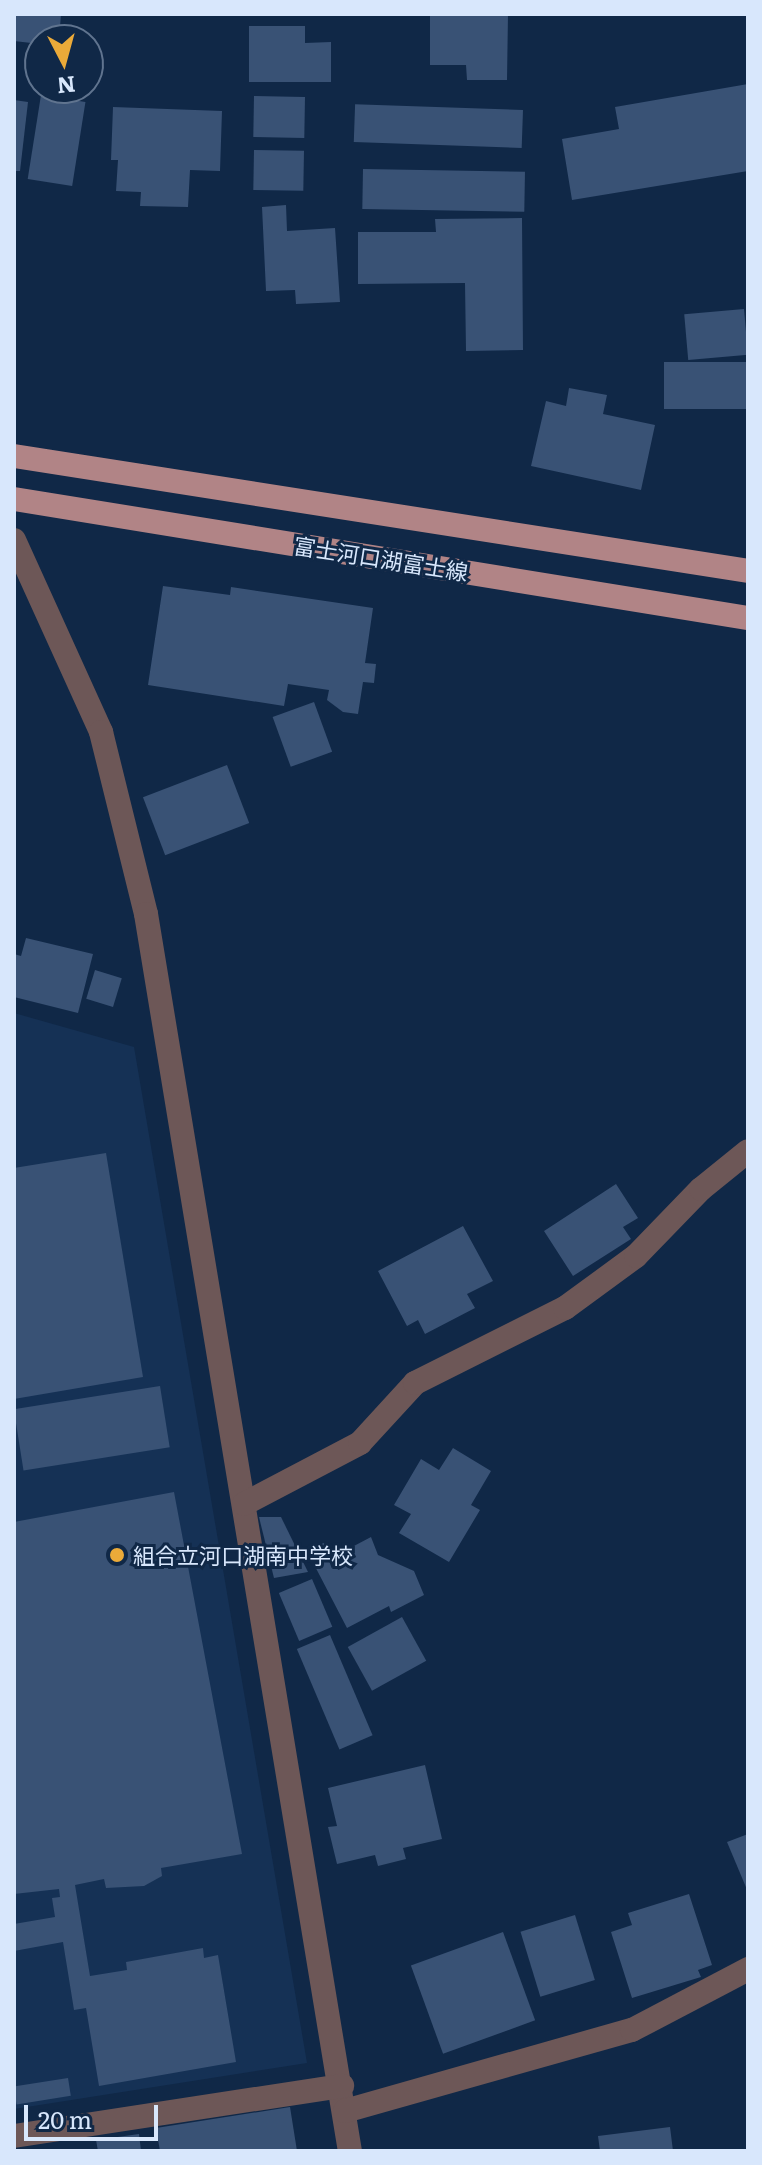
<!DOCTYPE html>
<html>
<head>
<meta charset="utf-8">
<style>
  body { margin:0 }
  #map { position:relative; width:762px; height:2165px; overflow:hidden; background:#102847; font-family:Literata,"Noto Sans JP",serif }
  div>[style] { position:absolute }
  .built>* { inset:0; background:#153155 }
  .building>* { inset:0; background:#395275; transform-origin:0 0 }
  .minor>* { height:24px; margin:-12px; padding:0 12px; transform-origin:12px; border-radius:12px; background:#6d5757 }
  .major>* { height:24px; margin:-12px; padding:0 12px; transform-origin:12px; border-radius:12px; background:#b18486 }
  .dots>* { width:22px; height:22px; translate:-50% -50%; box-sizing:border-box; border:4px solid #102847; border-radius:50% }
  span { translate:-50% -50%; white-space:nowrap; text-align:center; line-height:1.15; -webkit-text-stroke:6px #102847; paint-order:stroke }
  .street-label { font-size:22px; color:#d8e7fc }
  .poi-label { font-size:22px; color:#d8e7fc }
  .left { translate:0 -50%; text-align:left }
  .frame { position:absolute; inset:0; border:16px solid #d8e7fc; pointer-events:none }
  .north { position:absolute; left:24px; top:24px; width:80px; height:80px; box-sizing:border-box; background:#102847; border:2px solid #60748f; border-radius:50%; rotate:174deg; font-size:22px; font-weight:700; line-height:32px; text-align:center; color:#d8e7fc }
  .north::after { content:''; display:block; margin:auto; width:28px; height:36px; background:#ebaa39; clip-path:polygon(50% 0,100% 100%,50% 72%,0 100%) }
  .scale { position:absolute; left:24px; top:2105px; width:134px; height:36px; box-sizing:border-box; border:4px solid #d8e7fc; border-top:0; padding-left:10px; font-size:24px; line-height:28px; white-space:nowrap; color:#d8e7fc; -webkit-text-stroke:6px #102847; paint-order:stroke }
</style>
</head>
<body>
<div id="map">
  <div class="built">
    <i style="clip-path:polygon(14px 1013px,134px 1047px,307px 2063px,14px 2109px)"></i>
  </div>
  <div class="building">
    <i style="clip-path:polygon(14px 14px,61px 14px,59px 40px,40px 40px,40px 44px,14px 41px)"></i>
    <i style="clip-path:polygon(430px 14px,508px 14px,507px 80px,467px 80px,466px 65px,430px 65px)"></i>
    <i style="clip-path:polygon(249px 26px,305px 26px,305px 43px,331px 42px,331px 82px,249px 82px)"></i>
    <i style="clip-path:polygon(748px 84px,748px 171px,572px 200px,562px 139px,619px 129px,615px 107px)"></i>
    <i style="left:41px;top:95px;width:45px;height:85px;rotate:9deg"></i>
    <i style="left:254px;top:96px;width:51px;height:41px;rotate:1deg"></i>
    <i style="clip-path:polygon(14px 100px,28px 102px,20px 171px,14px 171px)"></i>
    <i style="clip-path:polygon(113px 107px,222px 111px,220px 171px,190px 170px,188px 207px,140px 206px,141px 192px,116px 191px,118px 160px,111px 160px)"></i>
    <i style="left:523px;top:110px;width:38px;height:168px;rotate:92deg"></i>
    <i style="left:254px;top:150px;width:50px;height:40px;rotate:1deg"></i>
    <i style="left:363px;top:169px;width:162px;height:40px;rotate:1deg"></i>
    <i style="clip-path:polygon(286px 205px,287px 231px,335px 228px,340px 302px,296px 304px,295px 290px,266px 291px,262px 207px)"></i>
    <i style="clip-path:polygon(522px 218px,523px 350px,466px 351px,465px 283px,358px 284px,358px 232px,436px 232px,435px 219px)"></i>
    <i style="left:744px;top:309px;width:46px;height:60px;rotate:85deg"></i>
    <i style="left:748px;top:362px;width:47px;height:84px;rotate:90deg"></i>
    <i style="clip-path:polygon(569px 388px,607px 395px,603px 414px,655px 425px,641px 490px,531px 466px,546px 401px,566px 406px)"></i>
    <i style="clip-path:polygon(163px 586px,230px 595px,231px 587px,373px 608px,365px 663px,376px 664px,374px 683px,363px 682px,358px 714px,343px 712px,327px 700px,329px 690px,288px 684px,284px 706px,148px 685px)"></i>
    <i style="left:314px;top:702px;width:53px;height:44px;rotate:70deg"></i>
    <i style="left:227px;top:765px;width:62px;height:90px;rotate:69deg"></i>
    <i style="clip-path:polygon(26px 938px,93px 954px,78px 1013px,14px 997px,14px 954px,21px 956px)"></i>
    <i style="left:95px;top:970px;width:28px;height:30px;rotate:17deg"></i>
    <i style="clip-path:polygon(106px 1153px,143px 1377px,14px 1399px,14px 1168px)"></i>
    <i style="clip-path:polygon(616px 1184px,638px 1218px,623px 1227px,631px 1239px,573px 1276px,544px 1231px)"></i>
    <i style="clip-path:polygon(463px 1226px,493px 1281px,467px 1294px,475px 1308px,425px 1334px,418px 1320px,407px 1326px,378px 1271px)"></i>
    <i style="left:160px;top:1386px;width:62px;height:148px;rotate:81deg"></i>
    <i style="clip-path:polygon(453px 1448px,491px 1471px,471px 1505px,480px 1510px,449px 1562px,399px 1533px,411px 1514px,394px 1505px,421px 1459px,439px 1470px)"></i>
    <i style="clip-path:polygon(174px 1492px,242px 1854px,161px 1868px,162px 1876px,144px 1886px,106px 1888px,104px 1879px,75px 1885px,90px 1976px,127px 1970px,126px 1962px,203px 1948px,204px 1958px,218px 1955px,236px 2062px,99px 2086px,86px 2008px,74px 2010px,63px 1942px,14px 1951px,14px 1924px,55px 1917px,52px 1898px,60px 1897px,59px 1889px,14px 1894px,14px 1522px)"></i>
    <i style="clip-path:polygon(259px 1517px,281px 1517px,308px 1572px,274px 1578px)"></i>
    <i style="clip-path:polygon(371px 1537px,378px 1555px,414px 1571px,424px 1595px,391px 1612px,389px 1606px,347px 1628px,306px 1549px,324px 1543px,333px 1557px)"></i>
    <i style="left:312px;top:1579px;width:52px;height:36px;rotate:67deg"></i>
    <i style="left:402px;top:1617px;width:50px;height:62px;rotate:61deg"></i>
    <i style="left:330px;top:1635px;width:109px;height:36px;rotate:67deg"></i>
    <i style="clip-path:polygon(425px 1765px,442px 1839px,403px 1848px,406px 1859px,378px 1866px,375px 1855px,337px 1864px,328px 1827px,337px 1826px,328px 1788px)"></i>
    <i style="clip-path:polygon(748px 1834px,748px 1892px,727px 1842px)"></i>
    <i style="clip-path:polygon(689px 1894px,712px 1965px,698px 1970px,701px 1977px,632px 1998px,611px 1932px,632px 1925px,628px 1913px)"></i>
    <i style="left:575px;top:1915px;width:68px;height:57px;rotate:73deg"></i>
    <i style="left:503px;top:1932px;width:94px;height:98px;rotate:70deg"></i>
    <i style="left:68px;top:2078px;width:18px;height:55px;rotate:81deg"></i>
    <i style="clip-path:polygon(290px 2107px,297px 2151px,160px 2151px,156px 2128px)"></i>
    <i style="clip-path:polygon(670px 2127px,673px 2151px,600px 2151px,598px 2136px)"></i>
    <i style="clip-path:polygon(139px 2134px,141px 2151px,98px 2151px,96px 2140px)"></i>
  </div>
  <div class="minor">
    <i style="left:14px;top:540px;width:211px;rotate:65.6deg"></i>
    <i style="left:101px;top:732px;width:187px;rotate:76.1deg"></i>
    <i style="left:146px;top:914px;width:1254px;rotate:80.64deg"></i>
    <i style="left:244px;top:1504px;width:131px;rotate:-27.7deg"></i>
    <i style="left:360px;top:1443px;width:81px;rotate:-47.5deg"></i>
    <i style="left:415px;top:1383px;width:168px;rotate:-26.6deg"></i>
    <i style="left:565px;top:1308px;width:88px;rotate:-36.2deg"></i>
    <i style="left:636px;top:1256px;width:93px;rotate:-45.9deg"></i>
    <i style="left:701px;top:1189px;width:60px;rotate:-39deg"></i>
    <i style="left:345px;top:2111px;width:298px;rotate:-15.8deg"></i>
    <i style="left:632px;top:2030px;width:131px;rotate:-27.7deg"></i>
    <i style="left:14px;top:2136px;width:332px;rotate:-8.7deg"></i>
  </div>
  <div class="major">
    <i style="left:14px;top:456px;width:743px;rotate:8.9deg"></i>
    <i style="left:14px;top:499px;width:744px;rotate:9.21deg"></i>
  </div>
  <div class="dots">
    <i style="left:117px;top:1555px;background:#ebaa39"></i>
  </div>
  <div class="street-label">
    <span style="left:381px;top:558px;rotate:9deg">富士河口湖富士線</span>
  </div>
  <div class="poi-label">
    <span class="left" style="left:133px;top:1555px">組合立河口湖南中学校</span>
  </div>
  <div class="frame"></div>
  <div class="north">N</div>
  <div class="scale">20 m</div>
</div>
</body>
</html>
